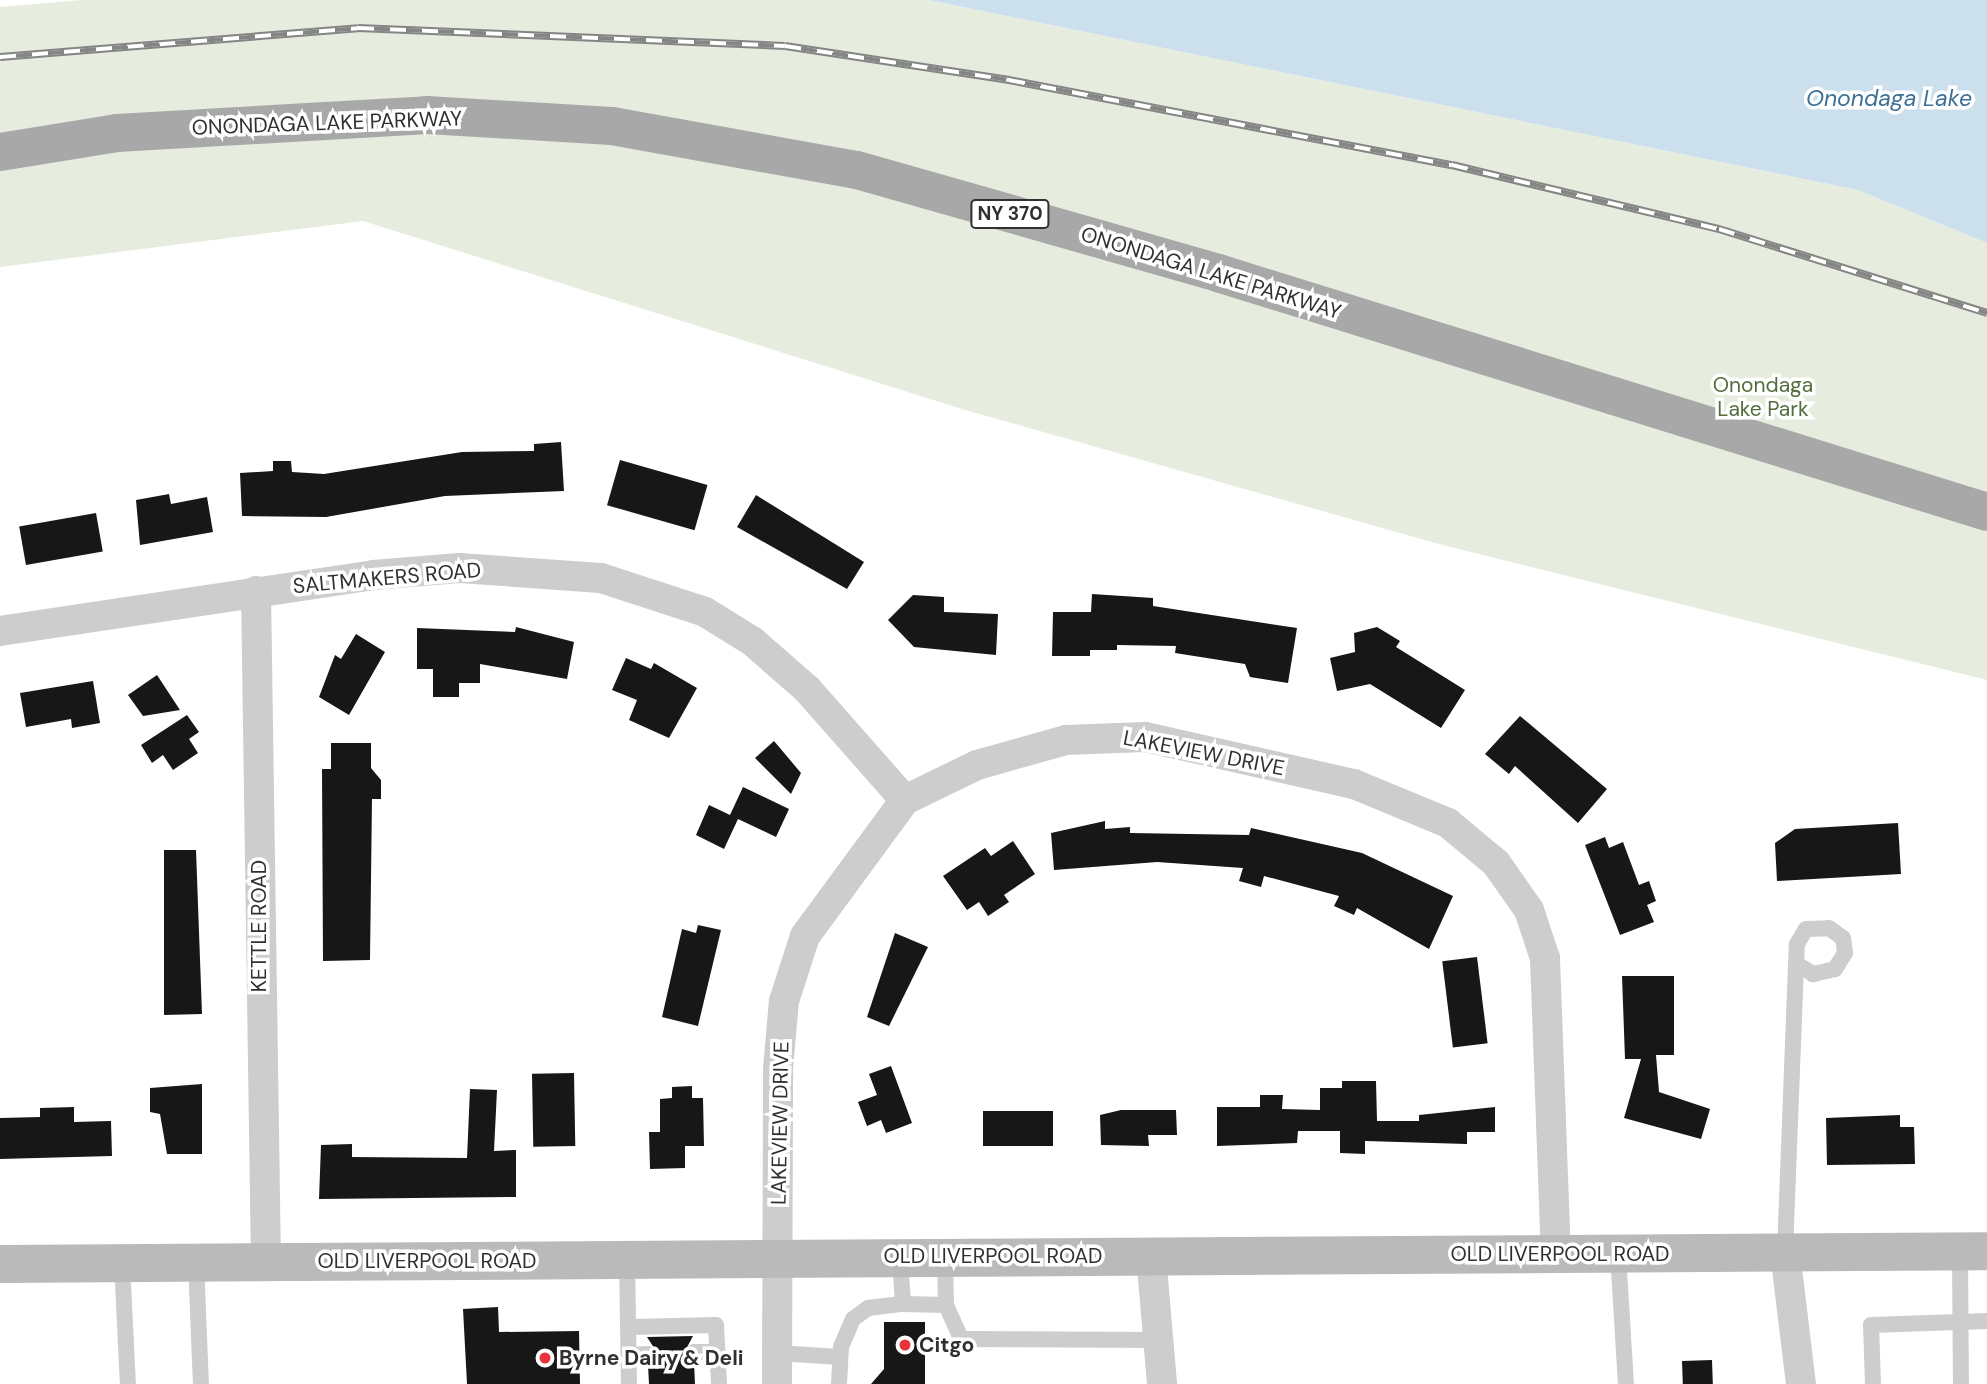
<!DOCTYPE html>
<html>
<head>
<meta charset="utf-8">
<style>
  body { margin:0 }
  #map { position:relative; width:1987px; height:1384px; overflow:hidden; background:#fff; font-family:"DM Sans",sans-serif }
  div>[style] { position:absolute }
  .green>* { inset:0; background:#e6edde }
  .water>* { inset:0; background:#cbdfed }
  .building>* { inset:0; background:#171717; transform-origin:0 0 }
  .service>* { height:16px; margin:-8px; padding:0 8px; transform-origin:8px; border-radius:8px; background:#cdcdcd }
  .minor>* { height:30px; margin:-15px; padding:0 15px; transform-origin:15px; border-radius:15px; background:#cdcdcd }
  .secondary>* { height:38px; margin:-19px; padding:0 19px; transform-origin:19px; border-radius:19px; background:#bababa }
  .primary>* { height:38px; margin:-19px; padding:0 19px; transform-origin:19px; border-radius:19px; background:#a8a8a8 }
  .rail>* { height:8px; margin-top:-4px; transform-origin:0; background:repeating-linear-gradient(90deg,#fff 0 16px,#858585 0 32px); box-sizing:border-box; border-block:2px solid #858585 }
  .dots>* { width:19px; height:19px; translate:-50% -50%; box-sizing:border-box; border:4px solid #fff; border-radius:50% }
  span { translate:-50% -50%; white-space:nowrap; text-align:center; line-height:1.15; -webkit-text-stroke:7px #fff; paint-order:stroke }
  .shield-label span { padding:2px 5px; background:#fff; border:2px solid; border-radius:5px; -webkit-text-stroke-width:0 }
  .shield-label { font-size:19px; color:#303030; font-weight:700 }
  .street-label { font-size:21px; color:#303030 }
  .park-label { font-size:21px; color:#536d3c }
  .poi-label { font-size:21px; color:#303030; font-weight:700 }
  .left { translate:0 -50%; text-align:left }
  .water-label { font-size:23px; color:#3c7195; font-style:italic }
</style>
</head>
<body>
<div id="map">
  <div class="green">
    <i style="clip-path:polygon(82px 0,929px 0,1858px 190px,1987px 243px,1987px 680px,1446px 546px,962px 409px,363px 221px,0 267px,0 7px)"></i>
  </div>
  <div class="water">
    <i style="clip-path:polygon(929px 0,1987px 0,1987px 243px,1858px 190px)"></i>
  </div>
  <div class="building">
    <i style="clip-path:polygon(561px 442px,564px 491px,445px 496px,326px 517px,242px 516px,240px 473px,273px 471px,273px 461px,291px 461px,292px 472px,324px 474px,462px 452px,534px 451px,534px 444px)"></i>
    <i style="left:620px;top:460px;width:91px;height:47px;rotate:16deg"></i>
    <i style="clip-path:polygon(169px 494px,171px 504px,207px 497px,213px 532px,140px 545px,136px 500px)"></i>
    <i style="clip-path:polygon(756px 495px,864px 562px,847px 589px,737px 527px)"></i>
    <i style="left:96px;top:513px;width:39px;height:78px;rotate:80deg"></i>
    <i style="clip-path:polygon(1092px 594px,1153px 598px,1153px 606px,1297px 628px,1288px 683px,1250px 677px,1245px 664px,1175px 653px,1176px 646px,1117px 645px,1117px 650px,1090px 650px,1090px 656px,1052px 656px,1053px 612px,1091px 612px)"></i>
    <i style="clip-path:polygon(913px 595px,944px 597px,944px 612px,998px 614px,996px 655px,914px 647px,888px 620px)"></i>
    <i style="clip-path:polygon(516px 627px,574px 642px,567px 679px,480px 664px,480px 683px,459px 683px,459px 697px,433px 697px,433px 669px,417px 669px,417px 628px,515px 632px)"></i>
    <i style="clip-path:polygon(1377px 627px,1400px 641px,1396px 647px,1465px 690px,1441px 728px,1370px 684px,1337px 691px,1330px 658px,1355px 652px,1354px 633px)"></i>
    <i style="clip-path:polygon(356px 634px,385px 652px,349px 715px,319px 697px,335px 655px,341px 659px)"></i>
    <i style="clip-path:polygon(626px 658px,651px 669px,654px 663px,697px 688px,669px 738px,629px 720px,637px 700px,612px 690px)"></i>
    <i style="clip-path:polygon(157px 675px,180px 710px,143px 716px,128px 695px)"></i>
    <i style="clip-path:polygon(93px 681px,100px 723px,72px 728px,71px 719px,26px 727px,20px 693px)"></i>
    <i style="clip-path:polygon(187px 715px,199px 732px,189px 739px,198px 753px,173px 770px,163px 755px,152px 763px,141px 745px)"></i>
    <i style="clip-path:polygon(1520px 716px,1607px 789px,1578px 823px,1515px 766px,1509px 774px,1485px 754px)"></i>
    <i style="clip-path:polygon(774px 741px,801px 773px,791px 794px,755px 758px)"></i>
    <i style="clip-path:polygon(331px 743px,371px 743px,371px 768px,381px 780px,381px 799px,372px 799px,370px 960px,323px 961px,322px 769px,331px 769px)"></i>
    <i style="clip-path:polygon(743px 787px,789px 809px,776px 837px,738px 819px,724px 849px,696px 835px,709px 805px,730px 815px)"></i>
    <i style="clip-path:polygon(1105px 821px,1105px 829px,1130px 827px,1130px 833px,1249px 835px,1251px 828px,1362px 853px,1453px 896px,1429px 949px,1357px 908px,1354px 915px,1334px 906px,1339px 896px,1264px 876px,1261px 887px,1239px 881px,1243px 868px,1157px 862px,1054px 870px,1051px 833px)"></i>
    <i style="clip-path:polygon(1898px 823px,1901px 874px,1777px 881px,1775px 843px,1795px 829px)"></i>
    <i style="clip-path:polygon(1605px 837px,1609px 848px,1623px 842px,1639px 885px,1649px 881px,1656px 901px,1647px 905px,1654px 922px,1620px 935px,1585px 845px)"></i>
    <i style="clip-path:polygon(1013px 841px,1035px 874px,1004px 895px,1009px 902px,988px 916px,979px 902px,967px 910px,943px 876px,985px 848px,991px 856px)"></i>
    <i style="clip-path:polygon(164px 850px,196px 850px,202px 1014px,164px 1015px)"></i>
    <i style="clip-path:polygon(698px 925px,721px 930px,698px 1026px,662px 1017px,682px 929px,696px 933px)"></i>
    <i style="clip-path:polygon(895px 933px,928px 947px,889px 1026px,867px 1017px)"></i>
    <i style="left:1477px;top:957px;width:87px;height:35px;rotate:83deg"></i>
    <i style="clip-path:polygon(1622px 976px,1674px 976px,1674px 1055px,1656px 1055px,1659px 1092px,1710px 1109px,1701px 1139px,1624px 1118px,1641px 1059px,1625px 1059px)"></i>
    <i style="clip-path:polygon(891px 1066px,912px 1123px,886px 1133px,881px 1120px,867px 1126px,858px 1102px,877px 1095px,869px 1074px)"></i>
    <i style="left:574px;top:1073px;width:73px;height:42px;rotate:89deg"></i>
    <i style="clip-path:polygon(1342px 1081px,1376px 1081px,1377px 1121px,1419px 1121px,1419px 1115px,1495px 1107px,1495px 1132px,1467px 1132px,1467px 1144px,1365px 1141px,1365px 1154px,1340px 1153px,1340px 1131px,1298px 1131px,1297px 1143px,1217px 1146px,1217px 1107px,1260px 1107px,1260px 1095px,1283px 1095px,1282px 1109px,1320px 1110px,1320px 1088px,1342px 1088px)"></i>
    <i style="clip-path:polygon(202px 1084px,202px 1154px,167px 1154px,160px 1114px,150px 1112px,150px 1088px)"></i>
    <i style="clip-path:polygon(692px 1086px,692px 1098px,703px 1098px,704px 1146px,685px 1146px,685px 1168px,650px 1169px,649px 1132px,660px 1132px,660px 1099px,672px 1098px,672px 1087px)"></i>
    <i style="clip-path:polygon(470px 1089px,497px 1090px,494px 1151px,516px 1150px,516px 1197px,319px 1199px,321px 1145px,352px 1144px,352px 1157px,467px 1158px)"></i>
    <i style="clip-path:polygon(74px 1107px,74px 1122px,111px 1121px,112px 1156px,0 1159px,0 1118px,40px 1117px,40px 1108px)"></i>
    <i style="clip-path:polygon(1121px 1110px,1176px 1110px,1177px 1135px,1148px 1135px,1149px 1146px,1101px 1145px,1100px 1115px)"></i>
    <i style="left:1053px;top:1111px;width:35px;height:70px;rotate:90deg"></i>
    <i style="clip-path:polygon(1900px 1115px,1900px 1127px,1914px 1127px,1915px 1164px,1827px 1165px,1826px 1118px)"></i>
    <i style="clip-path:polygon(498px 1307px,499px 1332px,579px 1331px,580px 1384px,467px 1384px,463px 1309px)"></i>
    <i style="clip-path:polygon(884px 1322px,925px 1322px,925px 1384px,871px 1384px,884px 1369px)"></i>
    <i style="clip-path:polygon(693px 1336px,684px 1353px,694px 1362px,695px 1384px,649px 1384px,648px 1365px,658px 1354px,647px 1337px)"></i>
    <i style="left:1712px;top:1360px;width:24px;height:30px;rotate:88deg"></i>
  </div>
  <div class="service">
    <i style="left:1960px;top:1251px;width:133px;rotate:89.6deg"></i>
    <i style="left:1785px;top:1252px;width:308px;rotate:-87.8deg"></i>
    <i style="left:1797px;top:944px;width:17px;rotate:-59deg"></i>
    <i style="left:1806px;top:929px;width:23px;rotate:-2deg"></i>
    <i style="left:1829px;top:928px;width:17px;rotate:36deg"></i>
    <i style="left:1843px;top:938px;width:15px;rotate:82deg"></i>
    <i style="left:1845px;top:953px;width:19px;rotate:122deg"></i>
    <i style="left:1835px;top:969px;width:23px;rotate:167deg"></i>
    <i style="left:1813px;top:974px;width:19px;rotate:-148deg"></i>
    <i style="left:1618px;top:1254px;width:130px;rotate:86.5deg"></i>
    <i style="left:945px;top:1258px;width:47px;rotate:88.8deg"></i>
    <i style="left:946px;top:1305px;width:37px;rotate:66deg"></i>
    <i style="left:961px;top:1339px;width:197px;rotate:0.3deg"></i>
    <i style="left:627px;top:1259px;width:125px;rotate:89.1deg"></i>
    <i style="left:196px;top:1262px;width:122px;rotate:87.7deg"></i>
    <i style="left:122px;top:1263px;width:121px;rotate:87.2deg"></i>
    <i style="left:903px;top:1304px;width:43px;rotate:1.3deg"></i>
    <i style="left:629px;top:1327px;width:87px;rotate:-1.3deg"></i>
    <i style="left:716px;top:1325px;width:59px;rotate:87.1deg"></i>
    <i style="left:694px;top:1352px;width:24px"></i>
    <i style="left:777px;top:1353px;width:63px;rotate:3.6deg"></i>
    <i style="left:629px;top:1355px;width:19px;rotate:-3deg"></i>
    <i style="left:839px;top:1384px;width:37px;rotate:-87deg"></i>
    <i style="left:841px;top:1347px;width:30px;rotate:-67deg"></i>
    <i style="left:853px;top:1319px;width:19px;rotate:-36deg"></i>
    <i style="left:868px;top:1308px;width:35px;rotate:-7deg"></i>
    <i style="left:903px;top:1304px;width:47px;rotate:-93.7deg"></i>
    <i style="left:1873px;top:1384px;width:59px;rotate:-91.9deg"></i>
    <i style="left:1871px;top:1325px;width:116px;rotate:-2deg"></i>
  </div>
  <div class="minor">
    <i style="left:256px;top:591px;width:671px;rotate:89.15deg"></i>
    <i style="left:0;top:631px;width:377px;rotate:-8.5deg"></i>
    <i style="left:373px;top:575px;width:87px;rotate:-4.6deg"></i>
    <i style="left:460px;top:568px;width:141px;rotate:4.1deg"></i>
    <i style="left:601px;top:578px;width:109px;rotate:18.1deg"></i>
    <i style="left:705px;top:612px;width:55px;rotate:31.7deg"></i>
    <i style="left:752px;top:641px;width:73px;rotate:41.1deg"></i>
    <i style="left:807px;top:689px;width:148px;rotate:48.6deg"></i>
    <i style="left:1785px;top:1252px;width:133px;rotate:83.1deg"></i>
    <i style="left:1151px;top:1255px;width:129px;rotate:85.1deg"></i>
    <i style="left:777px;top:1384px;width:315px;rotate:-89.8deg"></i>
    <i style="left:778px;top:1069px;width:68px;rotate:-85deg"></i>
    <i style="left:784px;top:1001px;width:68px;rotate:-72.1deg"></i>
    <i style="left:805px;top:936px;width:169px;rotate:-53.7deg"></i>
    <i style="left:905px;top:800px;width:80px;rotate:-25.9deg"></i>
    <i style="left:977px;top:765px;width:92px;rotate:-15.7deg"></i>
    <i style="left:1066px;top:740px;width:79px;rotate:-2.2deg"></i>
    <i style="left:1145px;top:737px;width:214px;rotate:12.7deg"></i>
    <i style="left:1354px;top:784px;width:102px;rotate:22.5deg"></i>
    <i style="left:1448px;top:823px;width:62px;rotate:39.8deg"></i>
    <i style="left:1496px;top:863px;width:57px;rotate:54.9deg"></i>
    <i style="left:1529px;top:910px;width:51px;rotate:71.6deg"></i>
    <i style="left:1545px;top:958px;width:296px;rotate:87.9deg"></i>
  </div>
  <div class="secondary">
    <i style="left:0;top:1264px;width:1987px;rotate:-0.37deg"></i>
  </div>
  <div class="primary">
    <i style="left:0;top:152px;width:119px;rotate:-9.2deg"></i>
    <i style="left:117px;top:133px;width:311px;rotate:-3.3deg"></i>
    <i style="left:427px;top:115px;width:185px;rotate:3.4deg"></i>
    <i style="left:612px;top:126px;width:249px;rotate:10.2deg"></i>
    <i style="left:857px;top:170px;width:375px;rotate:15.9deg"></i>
    <i style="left:1218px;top:273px;width:805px;rotate:17.26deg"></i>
  </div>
  <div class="rail">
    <i style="left:0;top:57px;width:359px;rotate:-4.6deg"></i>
    <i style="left:358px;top:28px;width:427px;rotate:2.4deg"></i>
    <i style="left:785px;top:46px;width:227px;rotate:8.6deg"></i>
    <i style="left:1009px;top:80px;width:451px;rotate:10.9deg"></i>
    <i style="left:1452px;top:165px;width:275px;rotate:13.5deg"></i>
    <i style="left:1719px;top:229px;width:281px;rotate:17.4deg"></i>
  </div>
  <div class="dots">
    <i style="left:905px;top:1345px;background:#e8323c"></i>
    <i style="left:545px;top:1358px;background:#e8323c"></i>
  </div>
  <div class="shield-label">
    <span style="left:1010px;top:214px">NY 370</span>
  </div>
  <div class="street-label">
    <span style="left:327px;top:123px;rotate:-2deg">ONONDAGA LAKE PARKWAY</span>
    <span style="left:1211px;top:273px;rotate:17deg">ONONDAGA LAKE PARKWAY</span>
    <span style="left:387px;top:578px;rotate:-5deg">SALTMAKERS ROAD</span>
    <span style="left:1204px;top:753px;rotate:11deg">LAKEVIEW DRIVE</span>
    <span style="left:259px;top:926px;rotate:-90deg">KETTLE ROAD</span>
    <span style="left:780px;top:1123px;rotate:-89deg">LAKEVIEW DRIVE</span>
    <span style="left:1560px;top:1254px">OLD LIVERPOOL ROAD</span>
    <span style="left:993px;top:1256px">OLD LIVERPOOL ROAD</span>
    <span style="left:427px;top:1261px">OLD LIVERPOOL ROAD</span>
  </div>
  <div class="park-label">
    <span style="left:1763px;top:397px">Onondaga<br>Lake Park</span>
  </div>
  <div class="poi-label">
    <span class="left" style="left:919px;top:1345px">Citgo</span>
    <span class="left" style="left:559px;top:1358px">Byrne Dairy &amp; Deli</span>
  </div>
  <div class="water-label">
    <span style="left:1889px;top:98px">Onondaga Lake</span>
  </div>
</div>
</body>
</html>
